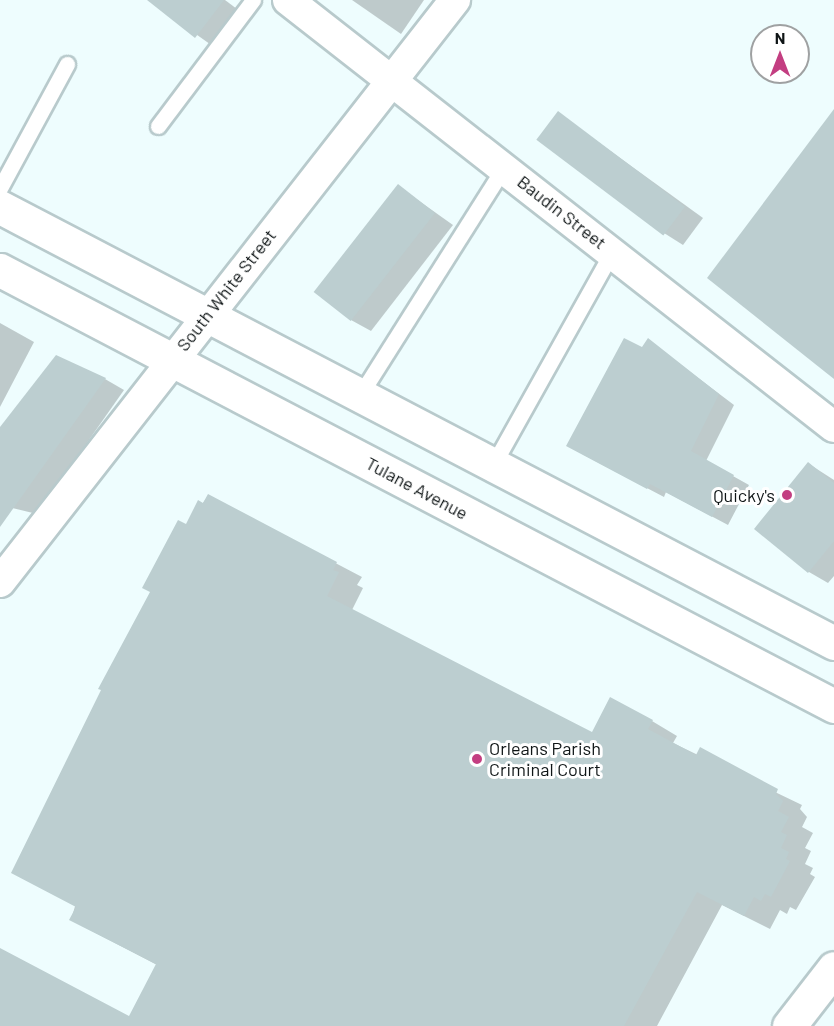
<!DOCTYPE html>
<html>
<head>
<meta charset="utf-8">
<style>
  body { margin:0 }
  #map { position:relative; width:834px; height:1026px; overflow:hidden; background:#eefdfe; font-family:Barlow,sans-serif }
  div>[style] { position:absolute }
  .shadow>* { inset:0; background:#0003 }
  .building>* { inset:0; background:#bcced0; transform-origin:0 0 }
  .roads { filter:drop-shadow(2px 0 #b8cacc) drop-shadow(-2px 0 #b8cacc) drop-shadow(0 2px #b8cacc) drop-shadow(0 -2px #b8cacc) }
  .service>* { height:15px; margin:-7.5px; padding:0 7.5px; transform-origin:7.5px; border-radius:7.5px; background:#fff }
  .minor>* { height:30px; margin:-15px; padding:0 15px; transform-origin:15px; border-radius:15px; background:#fff }
  .primary>* { height:33px; margin:-16.5px; padding:0 16.5px; transform-origin:16.5px; border-radius:16.5px; background:#fff }
  .dots>* { width:16px; height:16px; translate:-50% -50%; box-sizing:border-box; border:3px solid #fff; border-radius:50% }
  span { translate:-50% -50%; white-space:nowrap; text-align:center; line-height:1.15; -webkit-text-stroke:6px #fff; paint-order:stroke }
  .street-label { font-size:18px; color:#0f1516 }
  .poi-label { font-size:18px; color:#0f1516 }
  .right { translate:-100% -50%; text-align:right }
  .left { translate:0 -50%; text-align:left }
  .north { position:absolute; left:750px; top:24px; width:60px; height:60px; box-sizing:border-box; background:#fff; border:2px solid #9fa1a2; border-radius:50%; rotate:0deg; font-size:16px; font-weight:700; line-height:24px; text-align:center; color:#0f1516 }
  .north::after { content:''; display:block; margin:auto; width:21px; height:27px; background:#c33e81; clip-path:polygon(50% 0,100% 100%,50% 72%,0 100%) }
</style>
</head>
<body>
<div id="map">
  <div class="shadow">
    <i style="clip-path:polygon(148px 0,225px 0,241px 12px,214px 47px)"></i>
    <i style="clip-path:polygon(352px 0,424px 0,401px 34px)"></i>
    <i style="clip-path:polygon(558px 113px,703px 218px,683px 245px,664px 233px)"></i>
    <i style="clip-path:polygon(398px 186px,453px 225px,371px 331px,351px 320px)"></i>
    <i style="clip-path:polygon(0 323px,34px 342px,0 407px)"></i>
    <i style="clip-path:polygon(648px 340px,734px 405px,706px 461px,749px 485px,728px 525px,666px 492px,664px 497px,584px 455px)"></i>
    <i style="clip-path:polygon(105px 379px,124px 390px,37px 514px,0 505px,0 429px)"></i>
    <i style="clip-path:polygon(809px 464px,834px 480px,834px 576px,828px 583px,809px 572px)"></i>
    <i style="clip-path:polygon(208px 496px,362px 577px,357px 585px,363px 588px,352px 610px,593px 734px,652px 721px,677px 736px,673px 743px,802px 805px,800px 809px,807px 817px,802px 827px,813px 833px,805px 848px,811px 851px,805px 864px,813px 868px,810px 874px,815px 877px,796px 910px,790px 907px,787px 914px,780px 910px,770px 929px,722px 905px,657px 1026px,0 1026px,0 950px,130px 1018px,157px 965px,71px 920px,186px 526px)"></i>
  </div>
  <div class="building">
    <i style="clip-path:polygon(147px 0,224px 0,195px 38px)"></i>
    <i style="clip-path:polygon(834px 109px,834px 379px,707px 278px)"></i>
    <i style="left:558px;top:111px;width:159px;height:36px;rotate:37deg"></i>
    <i style="left:398px;top:184px;width:47px;height:137px;rotate:38deg"></i>
    <i style="clip-path:polygon(624px 338px,642px 347px,648px 338px,719px 394px,691px 451px,734px 475px,712px 517px,650px 484px,647px 489px,566px 446px)"></i>
    <i style="clip-path:polygon(56px 355px,106px 378px,0 527px,0 427px)"></i>
    <i style="clip-path:polygon(808px 462px,834px 483px,834px 541px,808px 573px,754px 529px)"></i>
    <i style="clip-path:polygon(208px 494px,337px 562px,333px 570px,339px 572px,327px 596px,592px 732px,610px 697px,653px 720px,648px 729px,696px 755px,700px 747px,778px 789px,776px 794px,783px 801px,778px 811px,789px 817px,781px 832px,787px 835px,781px 848px,789px 852px,786px 859px,790px 861px,771px 897px,765px 894px,761px 901px,754px 897px,744px 916px,697px 892px,624px 1026px,0 1026px,0 948px,129px 1016px,156px 964px,69px 920px,76px 907px,11px 873px,101px 690px,98px 689px,150px 592px,142px 588px,178px 520px,186px 524px,198px 500px,203px 503px)"></i>
  </div>
  <div class="roads">
    <div class="service">
      <i style="left:158px;top:126px;width:158px;rotate:-53deg"></i>
      <i style="left:0;top:188px;width:141px;rotate:-61.6deg"></i>
      <i style="left:360px;top:395px;width:270px;rotate:-57.7deg"></i>
      <i style="left:493px;top:465px;width:244px;rotate:-60.8deg"></i>
    </div>
    <div class="minor">
      <i style="left:288px;top:0;width:693px;rotate:38.03deg"></i>
      <i style="left:0;top:582px;width:739px;rotate:-51.98deg"></i>
    </div>
    <div class="primary">
      <i style="left:0;top:207px;width:941px;rotate:27.6deg"></i>
      <i style="left:0;top:270px;width:941px;rotate:27.6deg"></i>
      <i style="left:789px;top:1026px;width:73px;rotate:-52.2deg"></i>
    </div>
  </div>
  <div class="dots">
    <i style="left:787px;top:495px;background:#c33e81"></i>
    <i style="left:477px;top:759px;background:#c33e81"></i>
  </div>
  <div class="street-label">
    <span style="left:562px;top:212px;rotate:38deg">Baudin Street</span>
    <span style="left:226px;top:290px;rotate:-52deg">South White Street</span>
    <span style="left:417px;top:488px;rotate:28deg">Tulane Avenue</span>
  </div>
  <div class="poi-label">
    <span class="right" style="left:775px;top:495px">Quicky's</span>
    <span class="left" style="left:489px;top:759px">Orleans Parish<br>Criminal Court</span>
  </div>
  <div class="north">N</div>
</div>
</body>
</html>
